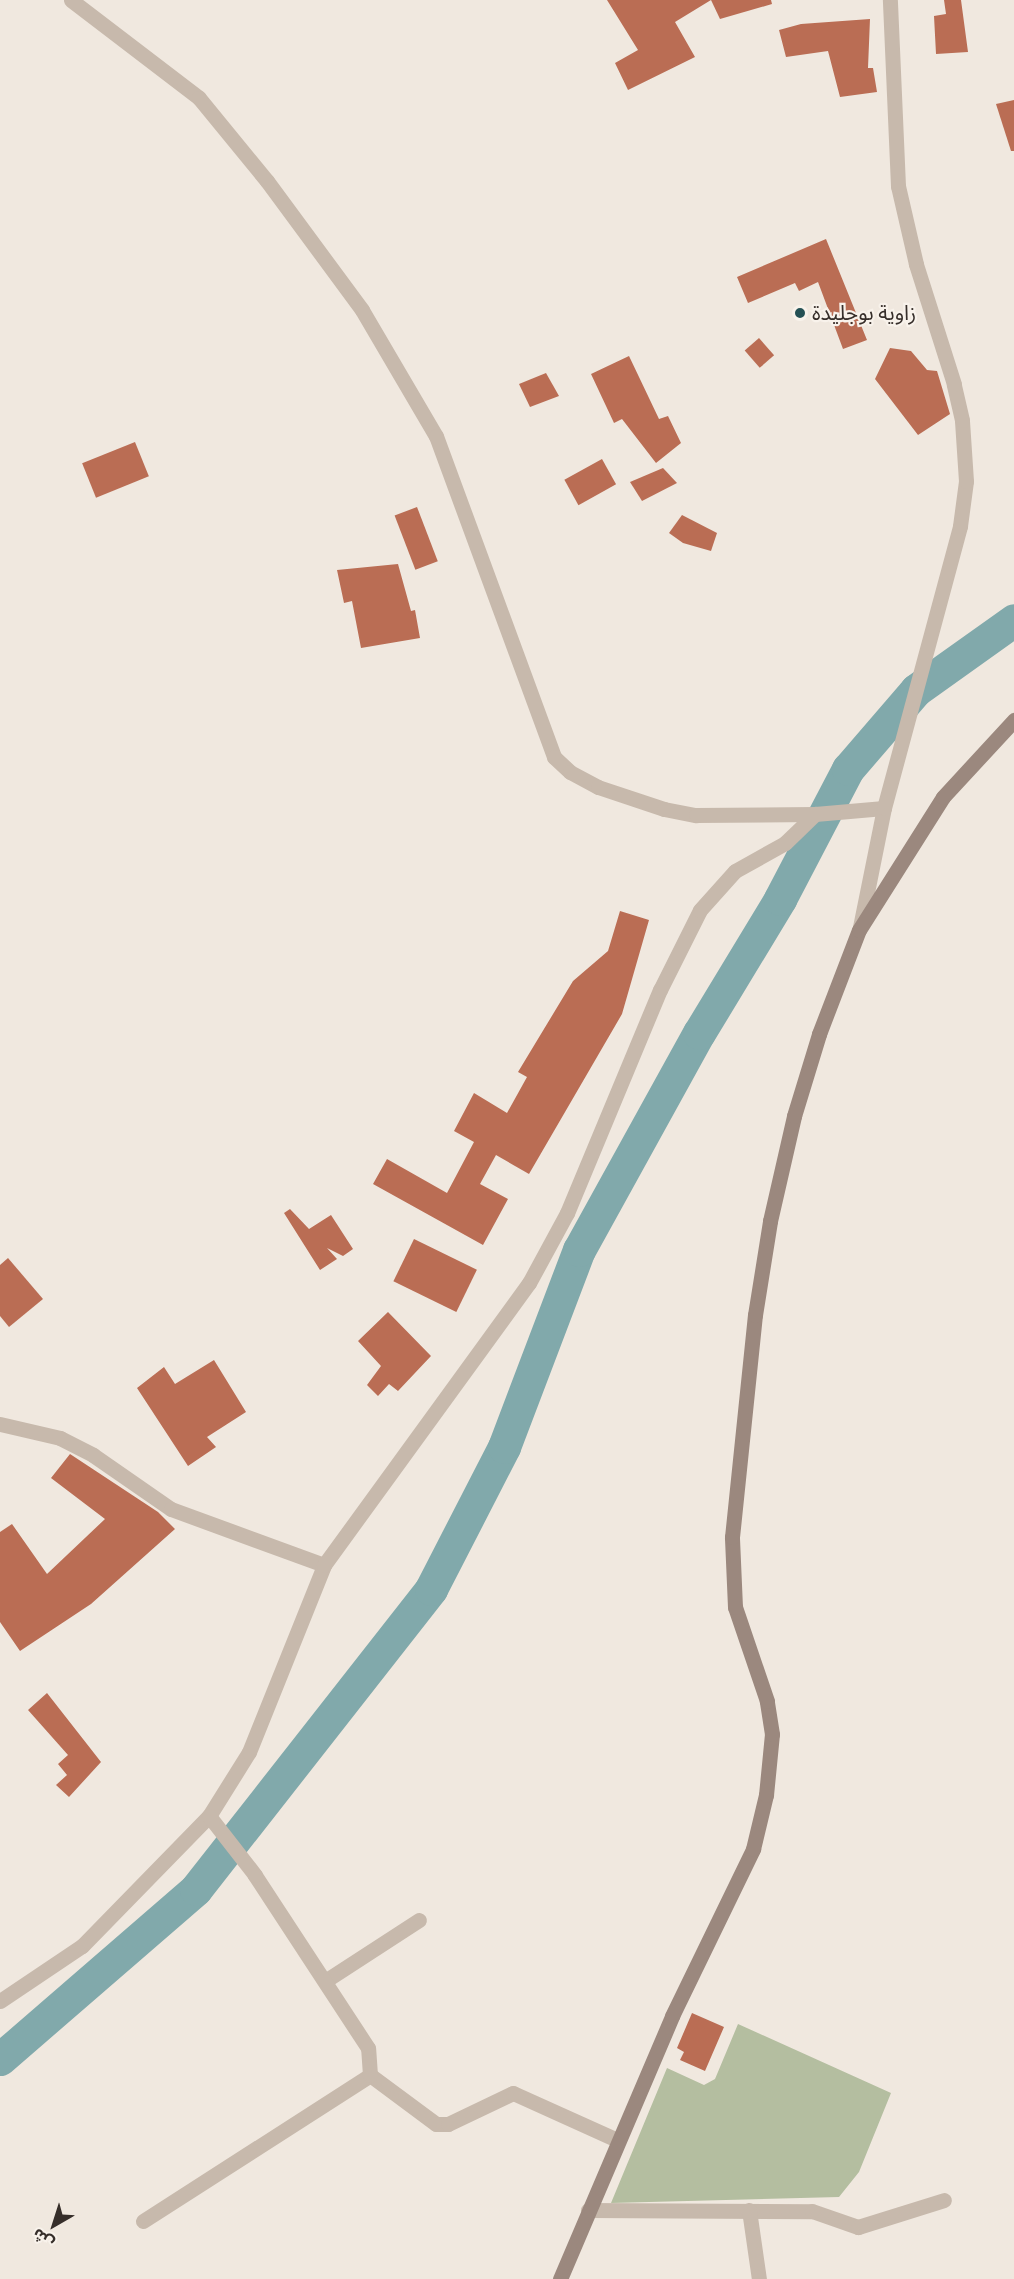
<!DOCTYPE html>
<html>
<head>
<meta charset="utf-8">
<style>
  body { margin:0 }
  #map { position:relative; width:1014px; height:2279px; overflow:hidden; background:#f0e8df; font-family:"PT Sans Narrow","Noto Sans Arabic",sans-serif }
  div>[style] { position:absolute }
  .green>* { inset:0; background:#b4bea0 }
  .river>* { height:33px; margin:-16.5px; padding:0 16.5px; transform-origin:16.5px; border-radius:16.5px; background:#81a9ab }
  .building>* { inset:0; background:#ba6d54; transform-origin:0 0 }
  .street>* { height:15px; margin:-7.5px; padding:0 7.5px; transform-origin:7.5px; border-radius:7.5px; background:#c7b9ac }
  .secondary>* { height:15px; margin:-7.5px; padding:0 7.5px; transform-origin:7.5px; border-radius:7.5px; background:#9b887e }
  .dots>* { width:16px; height:16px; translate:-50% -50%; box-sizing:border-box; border:3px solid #f8f2eb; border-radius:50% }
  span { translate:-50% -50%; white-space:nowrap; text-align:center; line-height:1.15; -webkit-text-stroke:4.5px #f8f2eb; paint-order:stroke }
  .poi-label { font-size:21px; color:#362e2a }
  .left { translate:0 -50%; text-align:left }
  .north { position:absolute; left:24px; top:2195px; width:60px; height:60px; -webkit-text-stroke:4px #f8f2eb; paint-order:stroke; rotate:219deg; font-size:16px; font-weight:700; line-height:24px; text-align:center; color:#362e2a }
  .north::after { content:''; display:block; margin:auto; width:21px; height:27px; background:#362e2a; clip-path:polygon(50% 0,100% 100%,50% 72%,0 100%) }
</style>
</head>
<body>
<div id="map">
  <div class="green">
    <i style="clip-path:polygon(738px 2024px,891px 2093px,859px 2172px,839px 2197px,611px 2203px,667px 2068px,704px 2085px,715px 2079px)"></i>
  </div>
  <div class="river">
    <i style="left:0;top:2059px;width:259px;rotate:-40.9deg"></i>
    <i style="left:196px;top:1889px;width:381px;rotate:-51.9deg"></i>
    <i style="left:431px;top:1589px;width:160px;rotate:-62.8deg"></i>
    <i style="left:504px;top:1447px;width:211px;rotate:-69.2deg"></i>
    <i style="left:579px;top:1250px;width:248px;rotate:-61.1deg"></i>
    <i style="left:699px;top:1033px;width:157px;rotate:-58.8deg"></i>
    <i style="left:780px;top:899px;width:147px;rotate:-62.4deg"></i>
    <i style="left:848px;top:769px;width:104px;rotate:-49.3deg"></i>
    <i style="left:916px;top:690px;width:120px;rotate:-35.5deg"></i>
  </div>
  <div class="building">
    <i style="clip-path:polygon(607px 0,711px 0,675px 22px,695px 57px,628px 90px,615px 63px,638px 50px)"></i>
    <i style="clip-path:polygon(711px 0,771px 0,772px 4px,720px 19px)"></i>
    <i style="clip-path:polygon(944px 0,961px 0,968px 52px,936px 54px,934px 16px,946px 14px)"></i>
    <i style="clip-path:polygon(870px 19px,868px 68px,873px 68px,877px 92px,840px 97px,828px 51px,786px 57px,779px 30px,801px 24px)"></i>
    <i style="clip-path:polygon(1014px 100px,1014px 151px,1011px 151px,996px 104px)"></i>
    <i style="clip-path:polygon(826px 239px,867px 340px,843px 349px,818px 282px,799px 291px,795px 283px,748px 303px,737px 277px)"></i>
    <i style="left:759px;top:338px;width:23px;height:19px;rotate:49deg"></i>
    <i style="clip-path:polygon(890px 348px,911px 351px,927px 370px,937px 371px,950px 414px,918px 435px,875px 379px)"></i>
    <i style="clip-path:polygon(629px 356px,659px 419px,668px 416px,681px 443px,656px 463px,622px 419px,614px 423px,591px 374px)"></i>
    <i style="clip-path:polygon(546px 373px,559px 396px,530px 407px,519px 384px)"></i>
    <i style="left:135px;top:442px;width:37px;height:57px;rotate:68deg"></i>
    <i style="left:602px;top:459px;width:29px;height:43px;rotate:61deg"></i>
    <i style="clip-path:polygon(663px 468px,677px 483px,642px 501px,630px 482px)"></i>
    <i style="left:417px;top:507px;width:58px;height:24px;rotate:69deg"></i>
    <i style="clip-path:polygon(682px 515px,717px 533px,711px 551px,683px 543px,669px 533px)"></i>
    <i style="clip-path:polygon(398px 564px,411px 611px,415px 610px,420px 638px,361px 648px,352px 601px,344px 603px,337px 570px)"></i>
    <i style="clip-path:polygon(620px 911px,649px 920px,622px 1014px,529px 1174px,496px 1155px,480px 1184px,508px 1199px,483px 1245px,373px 1184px,387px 1159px,447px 1193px,474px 1142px,454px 1131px,474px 1093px,507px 1113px,527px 1077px,518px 1072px,573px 981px,608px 951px)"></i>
    <i style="clip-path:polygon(290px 1209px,309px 1229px,331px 1215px,353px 1249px,343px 1256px,327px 1248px,337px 1259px,320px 1270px,284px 1213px)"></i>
    <i style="left:414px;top:1239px;width:70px;height:47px;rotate:26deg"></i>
    <i style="clip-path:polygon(8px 1258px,43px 1299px,9px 1327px,0 1316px,0 1265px)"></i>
    <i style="clip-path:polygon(388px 1312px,431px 1356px,398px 1391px,389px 1384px,378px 1396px,367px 1385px,381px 1366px,358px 1341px)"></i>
    <i style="clip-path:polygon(214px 1360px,246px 1412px,207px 1437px,216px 1447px,188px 1466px,137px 1388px,164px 1367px,175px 1384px)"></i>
    <i style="clip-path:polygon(70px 1454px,158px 1512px,175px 1529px,91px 1604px,20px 1651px,0 1622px,0 1532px,12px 1524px,47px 1574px,105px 1519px,51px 1478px)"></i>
    <i style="clip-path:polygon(47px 1693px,101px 1762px,69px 1797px,56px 1785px,67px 1775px,58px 1764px,68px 1755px,28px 1710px)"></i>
    <i style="clip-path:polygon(692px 2013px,724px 2027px,705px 2071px,680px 2060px,684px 2052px,677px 2048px)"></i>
  </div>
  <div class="street">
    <i style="left:71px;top:0;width:161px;rotate:37.4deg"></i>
    <i style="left:199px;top:98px;width:107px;rotate:50.7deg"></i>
    <i style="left:267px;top:181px;width:160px;rotate:53.6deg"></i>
    <i style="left:362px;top:310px;width:146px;rotate:59.6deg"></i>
    <i style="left:436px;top:436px;width:342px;rotate:69.8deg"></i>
    <i style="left:554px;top:757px;width:22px;rotate:43deg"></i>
    <i style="left:570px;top:772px;width:32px;rotate:28deg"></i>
    <i style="left:598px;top:787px;width:70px;rotate:18.4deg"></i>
    <i style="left:664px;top:809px;width:33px;rotate:11deg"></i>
    <i style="left:696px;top:815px;width:119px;rotate:-0.5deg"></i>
    <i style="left:815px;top:814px;width:69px;rotate:-5deg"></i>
    <i style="left:860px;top:927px;width:121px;rotate:-78.6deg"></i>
    <i style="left:884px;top:808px;width:292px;rotate:-74.9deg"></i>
    <i style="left:960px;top:526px;width:45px;rotate:-82.4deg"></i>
    <i style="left:966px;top:481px;width:61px;rotate:-93.8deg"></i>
    <i style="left:962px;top:420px;width:37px;rotate:-103deg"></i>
    <i style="left:954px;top:384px;width:126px;rotate:-107.6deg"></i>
    <i style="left:916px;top:264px;width:80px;rotate:-103deg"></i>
    <i style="left:898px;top:186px;width:186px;rotate:-92.5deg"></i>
    <i style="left:0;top:1424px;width:62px;rotate:13.1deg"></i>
    <i style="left:60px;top:1438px;width:37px;rotate:27deg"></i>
    <i style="left:93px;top:1455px;width:95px;rotate:34.7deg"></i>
    <i style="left:171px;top:1509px;width:163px;rotate:20.1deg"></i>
    <i style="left:325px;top:1981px;width:112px;rotate:-33deg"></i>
    <i style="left:0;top:2001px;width:99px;rotate:-33.9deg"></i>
    <i style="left:82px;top:1946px;width:182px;rotate:-45.7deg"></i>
    <i style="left:209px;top:1816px;width:75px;rotate:-58deg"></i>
    <i style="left:249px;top:1752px;width:201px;rotate:-68.1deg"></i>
    <i style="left:324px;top:1565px;width:349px;rotate:-54deg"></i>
    <i style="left:529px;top:1283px;width:80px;rotate:-61.5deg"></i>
    <i style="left:567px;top:1213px;width:242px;rotate:-67.4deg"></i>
    <i style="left:660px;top:990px;width:89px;rotate:-63.4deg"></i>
    <i style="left:700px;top:910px;width:52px;rotate:-48.1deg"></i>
    <i style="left:735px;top:871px;width:57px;rotate:-29.2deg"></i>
    <i style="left:785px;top:843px;width:42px;rotate:-44deg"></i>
    <i style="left:370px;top:2075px;width:82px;rotate:36.6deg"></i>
    <i style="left:436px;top:2124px;width:12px"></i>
    <i style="left:448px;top:2124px;width:72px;rotate:-25.5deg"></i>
    <i style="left:513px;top:2093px;width:114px;rotate:24.3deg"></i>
    <i style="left:588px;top:2210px;width:224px;rotate:0.3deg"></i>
    <i style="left:812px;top:2211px;width:49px;rotate:19.2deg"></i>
    <i style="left:858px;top:2227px;width:90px;rotate:-17.4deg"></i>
    <i style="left:749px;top:2210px;width:70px;rotate:81.8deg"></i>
    <i style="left:143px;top:2221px;width:270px;rotate:-32.7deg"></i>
    <i style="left:370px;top:2075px;width:27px;rotate:-94deg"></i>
    <i style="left:368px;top:2048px;width:207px;rotate:-123.2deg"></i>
    <i style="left:255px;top:1875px;width:75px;rotate:-127.9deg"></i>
  </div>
  <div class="secondary">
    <i style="left:560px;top:2279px;width:286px;rotate:-66.9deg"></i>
    <i style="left:672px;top:2016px;width:186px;rotate:-64.1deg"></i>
    <i style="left:753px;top:1849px;width:56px;rotate:-76.5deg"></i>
    <i style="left:766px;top:1795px;width:61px;rotate:-84.4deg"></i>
    <i style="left:772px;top:1734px;width:33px;rotate:-99deg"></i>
    <i style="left:767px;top:1701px;width:99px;rotate:-108.8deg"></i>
    <i style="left:735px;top:1607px;width:70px;rotate:-92.5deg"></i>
    <i style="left:732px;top:1537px;width:223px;rotate:-84.1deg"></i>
    <i style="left:755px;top:1315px;width:95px;rotate:-80.9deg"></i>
    <i style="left:770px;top:1221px;width:108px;rotate:-77.1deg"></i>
    <i style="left:794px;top:1116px;width:86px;rotate:-73deg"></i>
    <i style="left:819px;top:1034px;width:111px;rotate:-69deg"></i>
    <i style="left:859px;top:930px;width:157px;rotate:-57.7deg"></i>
    <i style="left:943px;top:797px;width:105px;rotate:-47.3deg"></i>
  </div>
  <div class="dots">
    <i style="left:800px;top:313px;background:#245054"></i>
  </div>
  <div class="poi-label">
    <span class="left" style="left:812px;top:313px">زاوية بوجليدة</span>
  </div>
  <div class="north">ش</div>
</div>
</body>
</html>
